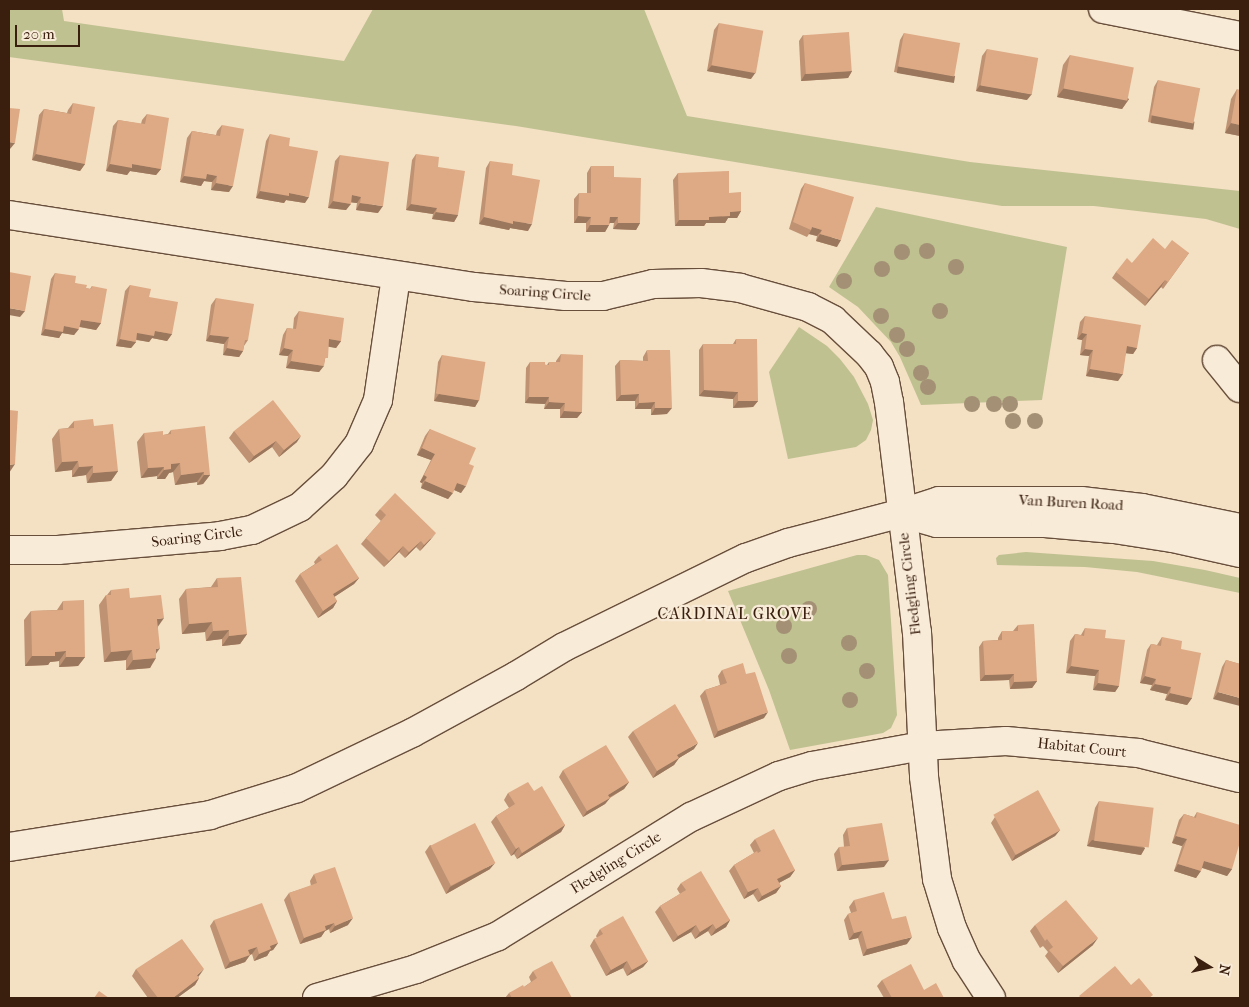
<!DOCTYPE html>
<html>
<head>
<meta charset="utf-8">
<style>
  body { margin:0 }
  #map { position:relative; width:1249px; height:1007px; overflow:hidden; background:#f4e0c3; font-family:"IM FELL French Canon",serif }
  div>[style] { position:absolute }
  .green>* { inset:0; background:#bfc191 }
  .roads { filter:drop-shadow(1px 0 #684f3c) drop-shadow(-1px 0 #684f3c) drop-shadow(0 1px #684f3c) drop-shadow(0 -1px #684f3c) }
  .minor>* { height:28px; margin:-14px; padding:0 14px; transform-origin:14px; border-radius:14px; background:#f8ebd8 }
  .trees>* { width:16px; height:16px; margin:-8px; border-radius:50%; background:#a49175 }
  .wall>* { inset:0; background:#be9272 }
  .shaded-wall>* { inset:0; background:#9b775d; transform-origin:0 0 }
  .building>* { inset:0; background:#ddaa85; transform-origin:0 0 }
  span { translate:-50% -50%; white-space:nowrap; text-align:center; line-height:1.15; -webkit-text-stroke:4.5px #f8ebd8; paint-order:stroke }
  .street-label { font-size:15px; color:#3a1f0f }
  .neighbourhood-label { font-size:16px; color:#3a1f0f; letter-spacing:1px }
  .frame { position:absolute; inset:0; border:10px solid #3a1f0f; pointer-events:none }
  .north { position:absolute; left:1184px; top:942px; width:50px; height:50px; -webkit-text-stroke:4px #f8ebd8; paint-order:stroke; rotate:100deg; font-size:14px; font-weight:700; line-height:20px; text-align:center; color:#3a1f0f }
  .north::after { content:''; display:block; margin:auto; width:18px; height:22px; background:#3a1f0f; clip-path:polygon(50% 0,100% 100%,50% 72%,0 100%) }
  .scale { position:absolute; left:15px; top:25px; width:65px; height:22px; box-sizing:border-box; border:2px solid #3a1f0f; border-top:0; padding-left:6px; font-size:15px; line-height:18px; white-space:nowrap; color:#3a1f0f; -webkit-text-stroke:4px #f8ebd8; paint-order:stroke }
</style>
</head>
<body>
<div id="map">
  <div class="green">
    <i style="clip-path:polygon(9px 9px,62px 9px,64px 21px,344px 61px,373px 9px,644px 9px,687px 116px,970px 162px,1240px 191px,1240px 229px,1206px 219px,1094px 206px,1002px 206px,516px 126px,9px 57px)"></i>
    <i style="clip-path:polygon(876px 207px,1067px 247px,1042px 400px,921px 405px,900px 357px,891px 342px,858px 307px,829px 287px)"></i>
    <i style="clip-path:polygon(799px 327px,827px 346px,840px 359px,854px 377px,868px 404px,873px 420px,871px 430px,866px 440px,856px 447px,788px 459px,769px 372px)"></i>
    <i style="clip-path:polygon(1026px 552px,1153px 561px,1205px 570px,1240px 578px,1240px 593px,1137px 572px,1085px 567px,997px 565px,996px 558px,999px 555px)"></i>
    <i style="clip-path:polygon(857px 555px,866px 555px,879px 560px,888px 575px,897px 715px,891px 728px,883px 733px,790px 750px,769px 690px,728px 591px)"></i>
  </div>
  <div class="roads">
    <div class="minor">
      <i style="left:1103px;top:9px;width:140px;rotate:11.1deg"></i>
      <i style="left:9px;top:215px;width:471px;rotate:8.8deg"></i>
      <i style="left:474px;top:287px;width:92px;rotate:5.6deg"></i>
      <i style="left:566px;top:296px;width:37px"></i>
      <i style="left:603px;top:296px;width:51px;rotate:-13.5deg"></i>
      <i style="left:653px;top:284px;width:48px;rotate:-1.2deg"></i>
      <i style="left:701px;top:283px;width:39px;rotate:7deg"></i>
      <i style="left:740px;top:288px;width:71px;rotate:15.6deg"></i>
      <i style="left:808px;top:307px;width:28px;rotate:27deg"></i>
      <i style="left:833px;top:320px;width:50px;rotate:43.4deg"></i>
      <i style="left:869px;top:354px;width:16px;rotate:52deg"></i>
      <i style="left:879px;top:367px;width:16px;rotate:68deg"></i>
      <i style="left:885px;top:382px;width:20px;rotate:79deg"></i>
      <i style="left:889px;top:402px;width:232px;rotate:83.1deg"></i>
      <i style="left:917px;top:632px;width:145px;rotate:87.2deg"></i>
      <i style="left:924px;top:777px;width:103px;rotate:82.7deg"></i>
      <i style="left:937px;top:879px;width:51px;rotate:73deg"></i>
      <i style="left:952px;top:928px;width:36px;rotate:66deg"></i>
      <i style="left:967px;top:961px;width:44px;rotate:57deg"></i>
      <i style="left:1217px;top:360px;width:36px;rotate:51deg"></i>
      <i style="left:902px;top:513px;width:36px;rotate:16deg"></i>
      <i style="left:937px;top:523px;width:108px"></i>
      <i style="left:1045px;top:523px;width:69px;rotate:5deg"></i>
      <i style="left:1114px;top:529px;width:60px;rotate:8.7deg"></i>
      <i style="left:1173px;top:538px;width:69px;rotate:12.6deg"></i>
      <i style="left:9px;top:550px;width:49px"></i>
      <i style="left:58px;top:550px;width:163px;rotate:-4.9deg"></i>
      <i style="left:220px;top:536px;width:33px;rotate:-11deg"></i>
      <i style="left:252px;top:530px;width:53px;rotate:-25.6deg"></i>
      <i style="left:300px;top:507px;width:46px;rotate:-42.4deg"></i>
      <i style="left:334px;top:476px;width:41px;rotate:-52deg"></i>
      <i style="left:359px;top:444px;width:48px;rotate:-66.6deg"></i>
      <i style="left:378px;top:400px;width:124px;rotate:-81.7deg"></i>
      <i style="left:9px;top:847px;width:204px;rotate:-9deg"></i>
      <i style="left:210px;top:815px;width:91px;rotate:-17.2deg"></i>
      <i style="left:297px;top:788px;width:127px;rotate:-25.6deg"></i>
      <i style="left:412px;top:733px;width:119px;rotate:-28.7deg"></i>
      <i style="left:516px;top:676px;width:56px;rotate:-31.1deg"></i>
      <i style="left:564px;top:647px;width:203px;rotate:-26.1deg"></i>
      <i style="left:746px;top:558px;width:45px;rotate:-19.7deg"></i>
      <i style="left:788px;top:543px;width:118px;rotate:-14.7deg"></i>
      <i style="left:902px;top:513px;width:39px;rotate:-18deg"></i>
      <i style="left:939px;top:501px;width:142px"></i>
      <i style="left:1081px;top:501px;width:61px;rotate:6.5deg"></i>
      <i style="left:1142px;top:508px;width:100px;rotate:11.5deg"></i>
      <i style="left:317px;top:998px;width:103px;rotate:-16.3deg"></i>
      <i style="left:416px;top:969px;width:88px;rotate:-21.9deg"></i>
      <i style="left:498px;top:936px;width:227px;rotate:-31.7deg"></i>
      <i style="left:691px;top:817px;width:97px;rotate:-25deg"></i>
      <i style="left:779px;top:776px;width:34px;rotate:-17deg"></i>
      <i style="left:812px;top:766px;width:112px;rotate:-10.3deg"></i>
      <i style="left:922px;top:746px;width:84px;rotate:-3.4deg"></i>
      <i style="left:1006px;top:741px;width:133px;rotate:5.2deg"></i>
      <i style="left:1138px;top:753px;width:105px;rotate:13.8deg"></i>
    </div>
  </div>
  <div class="trees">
    <i style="left:927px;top:251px"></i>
    <i style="left:902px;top:252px"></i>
    <i style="left:956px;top:267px"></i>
    <i style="left:882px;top:269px"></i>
    <i style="left:844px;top:281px"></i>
    <i style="left:940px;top:311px"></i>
    <i style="left:881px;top:316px"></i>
    <i style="left:897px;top:335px"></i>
    <i style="left:907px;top:349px"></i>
    <i style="left:921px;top:373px"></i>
    <i style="left:928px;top:387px"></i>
    <i style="left:972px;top:404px"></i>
    <i style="left:994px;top:404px"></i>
    <i style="left:1010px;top:404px"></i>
    <i style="left:1013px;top:421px"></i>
    <i style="left:1035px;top:421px"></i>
    <i style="left:809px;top:609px"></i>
    <i style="left:784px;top:626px"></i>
    <i style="left:849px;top:643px"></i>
    <i style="left:789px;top:656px"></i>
    <i style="left:867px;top:671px"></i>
    <i style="left:850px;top:700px"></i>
  </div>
  <div class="wall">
    <i style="clip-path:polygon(719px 23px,751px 79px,707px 71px,714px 30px)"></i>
    <i style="clip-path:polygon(904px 33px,950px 82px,894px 72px,900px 40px)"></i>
    <i style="clip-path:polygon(803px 35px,852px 71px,848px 78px,801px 81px,799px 41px)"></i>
    <i style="clip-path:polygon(987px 49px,1027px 100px,976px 91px,982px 56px)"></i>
    <i style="clip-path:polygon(1070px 55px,1129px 99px,1122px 109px,1057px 97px,1063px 65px)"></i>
    <i style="clip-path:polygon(1158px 80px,1190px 129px,1148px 122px,1154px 87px)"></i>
    <i style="clip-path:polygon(1237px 89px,1240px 136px,1225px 133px,1231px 99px)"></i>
    <i style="clip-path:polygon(73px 103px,85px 164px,80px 171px,32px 160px,39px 115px,44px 109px,67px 113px,68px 110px)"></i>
    <i style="clip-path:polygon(147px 114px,161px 169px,156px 175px,130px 171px,127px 175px,106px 171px,113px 126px,118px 120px,141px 124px,142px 120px)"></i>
    <i style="clip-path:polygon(222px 125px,229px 192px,211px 190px,212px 182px,204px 181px,201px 186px,180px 182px,187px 138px,192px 131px,216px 135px,217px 131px)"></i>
    <i style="clip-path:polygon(270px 134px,289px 146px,305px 203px,286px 200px,284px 203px,256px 198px,266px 141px)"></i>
    <i style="clip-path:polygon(416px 154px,438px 167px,458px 215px,454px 222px,432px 219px,433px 214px,406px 210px,412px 160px)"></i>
    <i style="clip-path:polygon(340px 155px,378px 213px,356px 210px,357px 203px,351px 202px,346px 210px,328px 208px,335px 161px)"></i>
    <i style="clip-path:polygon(490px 161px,512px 175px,528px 231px,510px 228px,509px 230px,479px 224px,486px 168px)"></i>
    <i style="clip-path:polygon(591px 166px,614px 177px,640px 223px,636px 230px,613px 229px,614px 223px,610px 223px,605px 232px,586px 232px,586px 223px,574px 223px,574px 199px,579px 193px,587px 193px,587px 173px)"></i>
    <i style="clip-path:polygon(678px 173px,729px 193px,741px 211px,737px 218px,728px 218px,725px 223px,706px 223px,704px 226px,675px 226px,673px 180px)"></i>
    <i style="clip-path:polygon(805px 183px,837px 247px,816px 241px,817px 236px,809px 234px,807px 237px,789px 229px,801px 189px)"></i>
    <i style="clip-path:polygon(1165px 249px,1189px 253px,1163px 289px,1161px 287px,1145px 306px,1112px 278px,1116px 272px,1132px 263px)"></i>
    <i style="clip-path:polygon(55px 273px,75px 283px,86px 288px,90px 289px,92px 286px,101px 323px,96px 330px,79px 327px,74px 335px,62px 333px,59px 338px,41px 335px,51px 279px)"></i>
    <i style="clip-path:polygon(130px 285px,149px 297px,172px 334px,167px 341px,152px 338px,149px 342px,136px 340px,136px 342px,131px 348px,116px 346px,125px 291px)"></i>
    <i style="clip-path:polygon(216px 298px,248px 340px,244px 346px,243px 351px,239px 357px,223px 355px,224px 344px,206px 341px,211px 305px)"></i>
    <i style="clip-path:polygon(299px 311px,341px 341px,336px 348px,328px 346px,324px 364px,319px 372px,286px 368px,288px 356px,279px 355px,283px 335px,287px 328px,293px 329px,294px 318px)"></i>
    <i style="clip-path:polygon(1085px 316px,1137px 348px,1133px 354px,1126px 353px,1118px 381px,1086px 376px,1089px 356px,1080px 355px,1082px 340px,1077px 339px,1080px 322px)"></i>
    <i style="clip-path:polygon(736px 339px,758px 401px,753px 407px,733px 408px,733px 399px,699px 396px,699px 350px,703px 344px,733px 344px)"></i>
    <i style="clip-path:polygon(647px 350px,667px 414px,651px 415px,651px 409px,635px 409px,635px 401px,616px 401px,615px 366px,620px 360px,643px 361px,643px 357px)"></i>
    <i style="clip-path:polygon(561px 354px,582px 412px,577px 418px,560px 418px,560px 409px,544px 409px,545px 404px,525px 403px,526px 368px,530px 362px,547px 365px,549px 362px,556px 362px,556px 361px)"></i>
    <i style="clip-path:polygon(442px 355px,479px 400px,475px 407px,434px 401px,438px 362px)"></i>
    <i style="clip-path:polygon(74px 421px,94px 426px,118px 471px,111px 481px,87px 483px,86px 475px,72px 477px,72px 470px,55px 472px,52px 439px,59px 429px,68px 428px)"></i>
    <i style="clip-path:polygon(430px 429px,469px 464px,461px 493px,454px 490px,448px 499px,421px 488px,422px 483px,420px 482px,431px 460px,417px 455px,425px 436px)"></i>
    <i style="clip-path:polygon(171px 430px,210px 475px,203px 484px,197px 485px,197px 482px,175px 485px,173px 472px,169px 473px,165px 479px,157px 479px,157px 476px,141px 478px,137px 442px,144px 433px,163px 435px,168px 434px)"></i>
    <i style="clip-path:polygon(234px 431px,297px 442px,279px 457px,272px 447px,249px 463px,229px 438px)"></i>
    <i style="clip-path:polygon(380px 509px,431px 539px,420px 551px,416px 547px,405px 558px,399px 552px,384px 567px,361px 544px,366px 538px,381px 521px,375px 515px)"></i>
    <i style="clip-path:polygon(319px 556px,359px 578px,354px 584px,334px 597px,337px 601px,333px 608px,318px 618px,295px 581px,300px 574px,315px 564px,314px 562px)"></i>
    <i style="clip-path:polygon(217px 578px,247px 634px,240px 644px,222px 646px,222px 639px,206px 641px,205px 632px,182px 634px,179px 599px,186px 589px,211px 587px)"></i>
    <i style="clip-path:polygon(111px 590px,130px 598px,158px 626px,156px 654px,150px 668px,126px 670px,126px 660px,104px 662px,99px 605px,106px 595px,107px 595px)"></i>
    <i style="clip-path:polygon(63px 601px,85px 657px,78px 666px,59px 667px,59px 661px,50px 662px,48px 665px,25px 666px,24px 620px,31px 611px,57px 610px)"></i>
    <i style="clip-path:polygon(1018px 625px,1037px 681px,1032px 688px,1010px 689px,1009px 680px,980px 681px,979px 647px,983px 641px,998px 640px,998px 638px,1002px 631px,1013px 631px)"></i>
    <i style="clip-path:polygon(1085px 628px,1105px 638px,1119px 686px,1115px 692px,1093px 690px,1095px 676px,1066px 673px,1070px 641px,1075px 634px,1081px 635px)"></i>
    <i style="clip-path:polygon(1162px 637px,1181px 649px,1192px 698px,1187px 705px,1165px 700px,1167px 694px,1150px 690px,1152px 685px,1140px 683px,1147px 650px,1151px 644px,1157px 645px)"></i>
    <i style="clip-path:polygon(1226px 660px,1240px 664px,1213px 699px,1222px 667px)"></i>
    <i style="clip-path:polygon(722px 670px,746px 674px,764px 718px,714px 738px,700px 696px,705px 690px,720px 685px,718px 676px)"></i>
    <i style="clip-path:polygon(633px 731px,694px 749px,679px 758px,674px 765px,653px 778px,628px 737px)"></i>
    <i style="clip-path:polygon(563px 770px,629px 782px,624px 789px,610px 798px,605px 804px,583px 817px,559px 777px)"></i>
    <i style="clip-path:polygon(534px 791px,565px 825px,561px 832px,517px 859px,514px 854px,511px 856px,491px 822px,496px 816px,509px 808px,504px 800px,508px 793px)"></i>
    <i style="clip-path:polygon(1099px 801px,1145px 848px,1141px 855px,1087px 846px,1095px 808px)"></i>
    <i style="clip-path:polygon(1197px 812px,1232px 869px,1227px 876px,1202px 868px,1196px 878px,1174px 871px,1182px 846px,1172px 843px,1179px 820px,1184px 814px,1194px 817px)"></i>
    <i style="clip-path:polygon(995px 817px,1060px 830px,1055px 836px,1012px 861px,991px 823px)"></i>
    <i style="clip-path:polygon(847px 828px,884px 867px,837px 871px,834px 854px,839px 847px,844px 847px,843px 835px)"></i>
    <i style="clip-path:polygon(755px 839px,795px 870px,790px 877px,779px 883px,781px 886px,776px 893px,758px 902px,753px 894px,744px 899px,729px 871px,734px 865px,754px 853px,750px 845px)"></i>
    <i style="clip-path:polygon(430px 845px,490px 869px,446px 894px,425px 852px)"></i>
    <i style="clip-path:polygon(314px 874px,348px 925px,330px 933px,329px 929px,325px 931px,321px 937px,300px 944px,284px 900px,289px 893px,311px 886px,310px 881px)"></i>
    <i style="clip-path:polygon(681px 883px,730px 920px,726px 927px,711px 936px,708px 931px,695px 939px,691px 932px,673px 942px,655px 912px,660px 906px,680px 894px,677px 889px)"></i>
    <i style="clip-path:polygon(854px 900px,892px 919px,907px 944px,863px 956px,858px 938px,849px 940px,844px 920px,848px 914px,851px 913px,849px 907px)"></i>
    <i style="clip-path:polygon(214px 920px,278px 943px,273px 950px,270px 951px,267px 956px,254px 961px,252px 954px,250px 955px,245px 962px,225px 969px,210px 926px)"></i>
    <i style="clip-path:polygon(1035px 925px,1093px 945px,1058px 973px,1045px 956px,1048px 952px,1043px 946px,1040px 948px,1030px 931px)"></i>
    <i style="clip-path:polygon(600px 929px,648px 961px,643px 967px,627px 976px,623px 968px,606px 976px,590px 946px,594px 939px,597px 938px,596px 936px)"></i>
    <i style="clip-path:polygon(136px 969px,199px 976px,198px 977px,199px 978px,195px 985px,177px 998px,148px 998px,132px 976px)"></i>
    <i style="clip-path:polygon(533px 971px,572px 998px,505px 998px,509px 993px,524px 987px,531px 982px,529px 977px)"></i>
    <i style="clip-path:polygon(882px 980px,924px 990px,944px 998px,884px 998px,877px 986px)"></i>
  </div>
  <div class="shaded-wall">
    <i style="clip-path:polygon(712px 65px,756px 72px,751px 79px,707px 71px)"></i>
    <i style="left:898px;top:66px;width:58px;height:7px;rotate:10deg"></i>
    <i style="clip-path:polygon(852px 71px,848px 78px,801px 81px,805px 74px)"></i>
    <i style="clip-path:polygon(980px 85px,1032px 94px,1027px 100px,976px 91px)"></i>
    <i style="clip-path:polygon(1064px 88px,1129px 99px,1122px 109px,1057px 97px)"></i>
    <i style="left:1152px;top:115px;width:43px;height:8px;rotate:9deg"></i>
    <i style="clip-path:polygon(1231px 123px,1240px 125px,1240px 136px,1225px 133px)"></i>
    <i style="clip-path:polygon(9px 142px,15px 143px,10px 149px,9px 149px)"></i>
    <i style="clip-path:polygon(36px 154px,85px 164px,80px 171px,32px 160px)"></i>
    <i style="clip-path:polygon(110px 164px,132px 164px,161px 169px,156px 175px,130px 171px,127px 175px,106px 171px)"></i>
    <i style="clip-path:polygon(207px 174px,217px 176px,212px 182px,204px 181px,201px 186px,180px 182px,184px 176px)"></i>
    <i style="clip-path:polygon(216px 183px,233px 186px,229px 192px,211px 190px)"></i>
    <i style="clip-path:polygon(260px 191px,289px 193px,309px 197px,305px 203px,286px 200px,284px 203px,256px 198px)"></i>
    <i style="clip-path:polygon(352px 195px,361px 197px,357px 203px,347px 202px)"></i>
    <i style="clip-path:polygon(333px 201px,351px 204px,346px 210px,328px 208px)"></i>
    <i style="clip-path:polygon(360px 203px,383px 206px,378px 213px,356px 210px)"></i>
    <i style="clip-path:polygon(411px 204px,437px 208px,433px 214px,406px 210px)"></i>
    <i style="clip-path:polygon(741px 211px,737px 218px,728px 218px,725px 223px,706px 223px,704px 226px,675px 226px,679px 220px,709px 217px,730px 212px)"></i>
    <i style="clip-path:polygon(436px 212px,458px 215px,454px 222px,432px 219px)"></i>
    <i style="clip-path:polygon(578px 216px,591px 217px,586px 223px,574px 223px)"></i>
    <i style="clip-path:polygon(484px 217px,513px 221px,532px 224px,528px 231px,510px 228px,509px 230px,479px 224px)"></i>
    <i style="clip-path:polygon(610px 217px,618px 217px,614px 223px,605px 223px)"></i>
    <i style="clip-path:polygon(618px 223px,640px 223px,636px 230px,613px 229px)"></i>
    <i style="clip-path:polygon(590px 225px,609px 225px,605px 232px,586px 232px)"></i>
    <i style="clip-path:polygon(812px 227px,822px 230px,817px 236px,809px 234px,811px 230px)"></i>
    <i style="clip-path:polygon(820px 234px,841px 240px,837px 247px,816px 241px)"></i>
    <i style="clip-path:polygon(1165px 280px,1161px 287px,1145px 306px,1149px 299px)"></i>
    <i style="clip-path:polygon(9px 308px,25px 311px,20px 317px,9px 315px)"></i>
    <i style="clip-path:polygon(81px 320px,101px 323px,96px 330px,76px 326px)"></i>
    <i style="clip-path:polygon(64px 326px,79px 329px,74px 335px,62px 333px,59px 338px,41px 335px,45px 329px)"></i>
    <i style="clip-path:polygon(155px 331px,172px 334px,167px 341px,152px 338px,149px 342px,133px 339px,137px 333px)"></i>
    <i style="clip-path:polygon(1082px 333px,1087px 334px,1082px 340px,1077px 339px)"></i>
    <i style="clip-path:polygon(210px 335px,229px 337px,224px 344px,206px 341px)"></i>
    <i style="clip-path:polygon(120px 339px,136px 342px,131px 348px,116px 346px)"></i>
    <i style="clip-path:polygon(329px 339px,341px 341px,336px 348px,324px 346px)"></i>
    <i style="clip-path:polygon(1127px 346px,1137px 348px,1133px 354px,1123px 353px)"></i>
    <i style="clip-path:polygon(227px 348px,243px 351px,239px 357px,223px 355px)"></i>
    <i style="clip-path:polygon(284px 348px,293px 350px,288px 356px,279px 355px)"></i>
    <i style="clip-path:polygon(1085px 349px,1093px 350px,1089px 356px,1080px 355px)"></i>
    <i style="clip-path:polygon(291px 361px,324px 366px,319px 372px,286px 368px)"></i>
    <i style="clip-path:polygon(1090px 369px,1123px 374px,1118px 381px,1086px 376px)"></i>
    <i style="clip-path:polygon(704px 390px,738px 392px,733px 399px,699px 396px)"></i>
    <i style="clip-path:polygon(439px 394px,479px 400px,475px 407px,434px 401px)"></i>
    <i style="clip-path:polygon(639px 394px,635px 401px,616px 401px,621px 395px)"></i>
    <i style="clip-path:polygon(529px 397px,549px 397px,545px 404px,525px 403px)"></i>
    <i style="clip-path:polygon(738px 401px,758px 401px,753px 407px,733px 408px)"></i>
    <i style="clip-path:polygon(549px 402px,565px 403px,560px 409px,544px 409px)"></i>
    <i style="clip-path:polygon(655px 402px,651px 409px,635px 409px,639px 403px)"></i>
    <i style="clip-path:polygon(655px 408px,672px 408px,667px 414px,651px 415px)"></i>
    <i style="clip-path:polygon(564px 411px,582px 412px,577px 418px,560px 418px)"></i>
    <i style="clip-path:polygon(301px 436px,297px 442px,279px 457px,284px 450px)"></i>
    <i style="clip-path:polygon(276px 441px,272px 447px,249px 463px,254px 456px)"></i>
    <i style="clip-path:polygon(422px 448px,435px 454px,431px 460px,417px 455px)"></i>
    <i style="clip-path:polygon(78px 461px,72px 470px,55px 472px,62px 462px)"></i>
    <i style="clip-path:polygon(180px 463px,173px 472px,169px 473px,165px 479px,157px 479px,164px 470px,171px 464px)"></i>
    <i style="clip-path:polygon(15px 464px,9px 473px,9px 465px)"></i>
    <i style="clip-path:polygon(93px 466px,86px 475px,72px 477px,79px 467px)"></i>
    <i style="clip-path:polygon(164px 467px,157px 476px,141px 478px,148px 468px)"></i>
    <i style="clip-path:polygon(118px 471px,111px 481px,87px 483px,93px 473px)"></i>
    <i style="clip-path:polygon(204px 472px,197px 482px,175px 485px,181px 475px)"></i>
    <i style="clip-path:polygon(204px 475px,210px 475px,203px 484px,197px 485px)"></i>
    <i style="clip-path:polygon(424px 475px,427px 477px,422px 483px,420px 482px)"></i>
    <i style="clip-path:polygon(425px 481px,453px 493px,448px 499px,421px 488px)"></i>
    <i style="clip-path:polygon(457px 483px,466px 486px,461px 493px,452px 489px)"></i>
    <i style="clip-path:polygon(436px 533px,431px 539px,420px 551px,424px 545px)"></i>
    <i style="clip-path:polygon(421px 541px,416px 547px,405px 558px,409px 552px)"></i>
    <i style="clip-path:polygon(403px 546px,399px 552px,384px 567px,389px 561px)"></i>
    <i style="clip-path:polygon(359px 578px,354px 584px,328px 601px,333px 594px)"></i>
    <i style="clip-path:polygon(337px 601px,333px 608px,318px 618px,323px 611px)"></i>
    <i style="clip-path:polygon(164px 618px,157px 628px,157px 619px)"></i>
    <i style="clip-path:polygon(212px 622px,205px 632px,182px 634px,189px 624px)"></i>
    <i style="clip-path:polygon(229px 630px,222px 639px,206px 641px,213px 631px)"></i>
    <i style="clip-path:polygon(247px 634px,240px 644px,222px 646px,229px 636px)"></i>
    <i style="clip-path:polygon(160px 648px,153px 658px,156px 649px)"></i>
    <i style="clip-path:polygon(132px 650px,126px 660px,104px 662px,111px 652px)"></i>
    <i style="clip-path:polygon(66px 651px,59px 661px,50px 662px,48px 665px,25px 666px,32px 656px,55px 652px)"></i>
    <i style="clip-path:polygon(66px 657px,85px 657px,78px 666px,59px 667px)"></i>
    <i style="clip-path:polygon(156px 658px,150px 668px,126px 670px,133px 660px)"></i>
    <i style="clip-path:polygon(1071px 666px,1099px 670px,1095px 676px,1066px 673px)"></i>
    <i style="clip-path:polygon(1014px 674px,1009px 680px,980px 681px,985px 675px)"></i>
    <i style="clip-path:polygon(1145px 676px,1156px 679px,1152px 685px,1140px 683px)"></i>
    <i style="clip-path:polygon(1037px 681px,1032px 688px,1010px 689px,1014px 682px)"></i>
    <i style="clip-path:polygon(1098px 683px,1119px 686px,1115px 692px,1093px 690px)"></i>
    <i style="clip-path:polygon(1155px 684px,1171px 687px,1167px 694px,1150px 690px)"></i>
    <i style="clip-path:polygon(1218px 692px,1240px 698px,1240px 706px,1213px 699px)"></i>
    <i style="clip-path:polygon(1170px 693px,1192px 698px,1187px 705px,1165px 700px)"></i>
    <i style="clip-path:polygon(768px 712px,764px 718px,714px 738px,718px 731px)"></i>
    <i style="clip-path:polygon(698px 743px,694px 749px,679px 758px,674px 765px,653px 778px,657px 771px,677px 755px)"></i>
    <i style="clip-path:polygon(629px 782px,624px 789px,603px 801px,608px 795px)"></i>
    <i style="clip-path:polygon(610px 798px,605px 804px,583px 817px,587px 811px)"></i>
    <i style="clip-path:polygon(565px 825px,561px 832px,517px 859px,522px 853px)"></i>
    <i style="clip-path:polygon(1060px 830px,1055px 836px,1012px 861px,1016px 854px)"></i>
    <i style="clip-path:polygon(1176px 836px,1187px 839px,1182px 846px,1172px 843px)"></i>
    <i style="clip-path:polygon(1092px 840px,1145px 848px,1141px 855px,1087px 846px)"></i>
    <i style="clip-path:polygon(519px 847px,514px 854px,511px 856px,516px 849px)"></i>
    <i style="clip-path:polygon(889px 860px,884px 867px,837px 871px,842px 865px)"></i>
    <i style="clip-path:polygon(1204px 861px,1232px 869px,1227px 876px,1200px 867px)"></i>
    <i style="clip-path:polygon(495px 863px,490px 869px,446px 894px,450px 887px)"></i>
    <i style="clip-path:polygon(1178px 864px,1201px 871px,1196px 878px,1174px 871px)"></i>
    <i style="clip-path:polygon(795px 870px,790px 877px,773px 886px,777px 879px)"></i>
    <i style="clip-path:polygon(781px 886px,776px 893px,758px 902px,762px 896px)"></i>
    <i style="clip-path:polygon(758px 888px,753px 894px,744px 899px,748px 892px)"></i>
    <i style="clip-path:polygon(353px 918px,348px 925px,330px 933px,335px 926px)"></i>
    <i style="clip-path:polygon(730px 920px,726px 927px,711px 936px,716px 929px)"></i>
    <i style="clip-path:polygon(334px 923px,329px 929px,325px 931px,321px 937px,300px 944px,304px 938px,325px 926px)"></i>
    <i style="clip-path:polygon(713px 924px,708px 931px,695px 939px,700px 932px)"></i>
    <i style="clip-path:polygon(696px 925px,691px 932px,673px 942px,678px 936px)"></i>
    <i style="clip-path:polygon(862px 931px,858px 938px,849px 940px,854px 933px)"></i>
    <i style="clip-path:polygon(912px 937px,907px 944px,863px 956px,867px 949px)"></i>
    <i style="clip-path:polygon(1098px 938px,1093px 945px,1058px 973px,1063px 966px)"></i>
    <i style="clip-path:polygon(278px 943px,273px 950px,270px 951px,267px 956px,254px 961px,259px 954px,270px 946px)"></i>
    <i style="clip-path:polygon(257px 947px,252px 954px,244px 957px,248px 950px)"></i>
    <i style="clip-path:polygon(250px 955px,245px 962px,225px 969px,230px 962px)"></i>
    <i style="clip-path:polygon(627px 961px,623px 968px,606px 976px,611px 970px)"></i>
    <i style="clip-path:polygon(648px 961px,643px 967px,627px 976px,632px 970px)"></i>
    <i style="clip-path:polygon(204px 969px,199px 976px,192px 981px,197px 975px)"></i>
    <i style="clip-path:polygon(199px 978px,195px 985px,177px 998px,173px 998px)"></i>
  </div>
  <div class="building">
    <i style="left:719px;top:23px;width:45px;height:43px;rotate:10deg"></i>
    <i style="left:849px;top:32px;width:39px;height:46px;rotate:86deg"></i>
    <i style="left:904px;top:33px;width:57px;height:34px;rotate:10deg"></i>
    <i style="left:987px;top:49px;width:52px;height:37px;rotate:10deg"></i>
    <i style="left:1070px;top:55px;width:65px;height:34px;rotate:11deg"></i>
    <i style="left:1158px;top:80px;width:43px;height:36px;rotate:11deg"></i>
    <i style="clip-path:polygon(1237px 89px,1240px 90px,1240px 125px,1231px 123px)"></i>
    <i style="clip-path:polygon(73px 103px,95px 107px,85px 164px,36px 154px,44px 109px,71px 114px)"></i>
    <i style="clip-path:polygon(9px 108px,20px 109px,15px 143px,9px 142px)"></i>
    <i style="clip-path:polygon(147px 114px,169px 118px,161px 169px,132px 164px,132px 168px,110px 164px,118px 120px,145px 124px)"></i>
    <i style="clip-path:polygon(222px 125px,244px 129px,233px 186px,216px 183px,217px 176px,207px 174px,206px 179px,184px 176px,192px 131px,220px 136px)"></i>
    <i style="clip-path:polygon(270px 134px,290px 138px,289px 146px,318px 151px,309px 197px,289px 193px,289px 196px,260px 191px)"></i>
    <i style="clip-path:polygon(416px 154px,439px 157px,438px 167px,465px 171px,458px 215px,436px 212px,437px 208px,411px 204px)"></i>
    <i style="clip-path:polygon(340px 155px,389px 162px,383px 206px,360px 203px,361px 197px,352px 195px,351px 204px,333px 201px)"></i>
    <i style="clip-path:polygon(490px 161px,513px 164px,512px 175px,540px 180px,532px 224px,513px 221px,513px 224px,484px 217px)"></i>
    <i style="clip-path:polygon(591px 166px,614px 166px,614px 177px,641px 178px,640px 223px,618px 223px,618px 217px,610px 217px,609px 225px,590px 225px,591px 217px,578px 216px,579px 193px,591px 193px)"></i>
    <i style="clip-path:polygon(729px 171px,729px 193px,741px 192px,741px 211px,730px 212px,730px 216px,709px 217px,709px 220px,679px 220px,678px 173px)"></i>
    <i style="clip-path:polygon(805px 183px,854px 197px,841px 240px,820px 234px,822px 230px,812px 227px,811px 230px,793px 222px)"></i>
    <i style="clip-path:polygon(1153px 238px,1165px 249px,1172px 240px,1189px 253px,1168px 282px,1165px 280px,1149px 299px,1116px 272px,1127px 258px,1132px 263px)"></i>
    <i style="clip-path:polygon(9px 272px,31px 276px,25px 311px,9px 308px)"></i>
    <i style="clip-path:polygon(55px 273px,76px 276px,75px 283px,87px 285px,86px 288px,91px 289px,92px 286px,107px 289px,101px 323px,81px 320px,79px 329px,64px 326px,63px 332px,45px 329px)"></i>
    <i style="clip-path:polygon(130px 285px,151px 289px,149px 297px,178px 302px,172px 334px,155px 331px,154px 336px,137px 333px,136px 342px,120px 339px)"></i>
    <i style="clip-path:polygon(216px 298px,254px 304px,248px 340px,245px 340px,243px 351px,227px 348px,229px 337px,210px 335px)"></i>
    <i style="clip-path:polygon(299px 311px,344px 318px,341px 341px,329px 339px,328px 358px,325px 358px,324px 366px,291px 361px,293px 350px,284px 348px,287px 328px,296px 329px)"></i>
    <i style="clip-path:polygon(1085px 316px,1141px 325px,1137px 348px,1127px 346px,1123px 374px,1090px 369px,1093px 350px,1085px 349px,1087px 334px,1082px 333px)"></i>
    <i style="clip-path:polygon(736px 339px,757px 339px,758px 401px,738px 401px,738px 392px,704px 390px,703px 344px,736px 344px)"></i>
    <i style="clip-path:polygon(647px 350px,670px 350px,672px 408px,655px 408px,655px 402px,639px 403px,639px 394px,621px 395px,620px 360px,648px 361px)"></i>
    <i style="clip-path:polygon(561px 354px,583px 355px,582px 412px,564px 411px,565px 403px,549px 402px,549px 397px,529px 397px,530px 362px,545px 362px,545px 365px,549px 365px,549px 362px,560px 362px)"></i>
    <i style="left:442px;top:355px;width:44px;height:39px;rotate:9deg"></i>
    <i style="clip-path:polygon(273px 400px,301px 436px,284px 450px,276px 441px,254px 456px,234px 431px)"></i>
    <i style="clip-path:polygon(9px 410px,18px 411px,15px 464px,9px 465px)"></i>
    <i style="clip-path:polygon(93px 419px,94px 426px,113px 424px,118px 471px,93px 473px,93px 466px,79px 467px,78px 461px,62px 462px,59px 429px,74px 428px,74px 421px)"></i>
    <i style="clip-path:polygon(205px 426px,210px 475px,204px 475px,204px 472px,181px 475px,180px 463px,171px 464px,171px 469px,164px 470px,164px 467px,148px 468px,144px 433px,163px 431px,163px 435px,171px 434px,171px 430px)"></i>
    <i style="clip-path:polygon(430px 429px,476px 448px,469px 464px,474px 466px,466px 486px,457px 483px,453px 493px,425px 481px,427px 477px,424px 475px,435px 454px,422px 448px)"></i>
    <i style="clip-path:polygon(395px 493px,436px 533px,424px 545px,421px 541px,409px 552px,403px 546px,389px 561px,366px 538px,386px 515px,380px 509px)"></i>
    <i style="clip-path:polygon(337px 544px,359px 578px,333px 594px,337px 601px,323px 611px,300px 574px,322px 560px,319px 556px)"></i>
    <i style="clip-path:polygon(241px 577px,247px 634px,229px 636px,229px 630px,213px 631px,212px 622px,189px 624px,186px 589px,218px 587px,217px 578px)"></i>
    <i style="clip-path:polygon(129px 588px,130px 598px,161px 595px,164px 618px,157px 619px,160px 648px,156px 649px,156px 658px,133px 660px,132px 650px,111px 652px,106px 595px,111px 595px,111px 590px)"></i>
    <i style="clip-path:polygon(84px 600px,85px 657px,66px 657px,66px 651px,55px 652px,55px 656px,32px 656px,31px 611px,63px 610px,63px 601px)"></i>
    <i style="clip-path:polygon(1034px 624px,1037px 681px,1014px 682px,1014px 674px,985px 675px,983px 641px,1002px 640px,1002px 631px,1018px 631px,1018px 625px)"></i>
    <i style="clip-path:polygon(1085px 628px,1106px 630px,1105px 638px,1125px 640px,1119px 686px,1098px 683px,1099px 670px,1071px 666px,1075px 634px,1084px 636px)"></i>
    <i style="clip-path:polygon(1162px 637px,1182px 641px,1181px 649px,1201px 653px,1192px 698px,1170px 693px,1171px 687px,1155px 684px,1156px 679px,1145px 676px,1151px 644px,1161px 646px)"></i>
    <i style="clip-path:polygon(1226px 660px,1240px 664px,1240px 698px,1218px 692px)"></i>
    <i style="clip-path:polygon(743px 663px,746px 674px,755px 672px,768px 712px,718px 731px,705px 690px,727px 683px,722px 670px)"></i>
    <i style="clip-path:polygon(675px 704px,698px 743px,677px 755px,679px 758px,657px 771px,633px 731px)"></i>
    <i style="clip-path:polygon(606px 745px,629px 782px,608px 795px,610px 798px,587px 811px,563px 770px)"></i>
    <i style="clip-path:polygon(528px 782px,534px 791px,542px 786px,565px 825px,522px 853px,519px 847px,516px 849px,496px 816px,515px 804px,508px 793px)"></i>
    <i style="left:1038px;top:790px;width:46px;height:51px;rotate:61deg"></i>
    <i style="left:1099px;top:801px;width:55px;height:40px;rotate:7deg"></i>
    <i style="clip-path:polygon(1197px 812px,1240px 825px,1240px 842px,1232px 869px,1204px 861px,1201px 871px,1178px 864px,1187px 839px,1176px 836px,1184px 814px,1196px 818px)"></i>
    <i style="left:475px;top:823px;width:45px;height:50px;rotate:63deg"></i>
    <i style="clip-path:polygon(882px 823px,889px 860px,842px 865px,839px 847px,850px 846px,847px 828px)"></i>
    <i style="clip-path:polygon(774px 829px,795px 870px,777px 879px,781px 886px,762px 896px,758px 888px,748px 892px,734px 865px,757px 851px,758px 853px,761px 851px,755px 839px)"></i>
    <i style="clip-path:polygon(335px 867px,353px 918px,335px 926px,334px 923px,325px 926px,326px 930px,304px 938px,289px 893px,317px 883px,314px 874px)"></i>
    <i style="clip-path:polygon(701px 871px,730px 920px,716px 929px,713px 924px,700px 932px,696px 925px,678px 936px,660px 906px,686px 890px,681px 883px)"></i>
    <i style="clip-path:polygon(884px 892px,892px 919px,906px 916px,912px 937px,867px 949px,862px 931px,854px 933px,848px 914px,857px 911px,854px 900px)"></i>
    <i style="clip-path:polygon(1066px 900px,1098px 938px,1063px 966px,1049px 950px,1053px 947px,1047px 939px,1045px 941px,1035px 925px)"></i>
    <i style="clip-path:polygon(262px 903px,278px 943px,270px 946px,271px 949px,259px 954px,257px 947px,248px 950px,250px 955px,230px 962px,214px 920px)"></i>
    <i style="clip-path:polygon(623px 916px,648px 961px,632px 970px,627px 961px,611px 970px,594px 939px,603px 934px,600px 929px)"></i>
    <i style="clip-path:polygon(182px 939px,204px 969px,197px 975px,199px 978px,173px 998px,158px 998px,136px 969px)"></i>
    <i style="clip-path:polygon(552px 961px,572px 998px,512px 998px,509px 993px,523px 985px,524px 987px,537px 978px,533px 971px)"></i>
    <i style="clip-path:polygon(911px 964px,924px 990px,936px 983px,944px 998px,892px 998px,882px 980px)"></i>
    <i style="clip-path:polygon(1115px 966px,1131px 985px,1139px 978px,1153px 995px,1149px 998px,1081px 998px,1079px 996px)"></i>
    <i style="clip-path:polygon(99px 991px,109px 998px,94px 998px)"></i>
  </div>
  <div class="street-label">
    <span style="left:545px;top:293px;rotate:4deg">Soaring Circle</span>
    <span style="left:1071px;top:503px;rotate:3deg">Van Buren Road</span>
    <span style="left:197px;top:537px;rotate:-7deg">Soaring Circle</span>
    <span style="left:910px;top:584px;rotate:-97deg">Fledgling Circle</span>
    <span style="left:1082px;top:748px;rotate:6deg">Habitat Court</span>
    <span style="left:616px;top:863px;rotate:-32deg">Fledgling Circle</span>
  </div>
  <div class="neighbourhood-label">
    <span style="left:735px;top:614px">CARDINAL GROVE</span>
  </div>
  <div class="frame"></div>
  <div class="north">N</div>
  <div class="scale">20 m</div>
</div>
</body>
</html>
